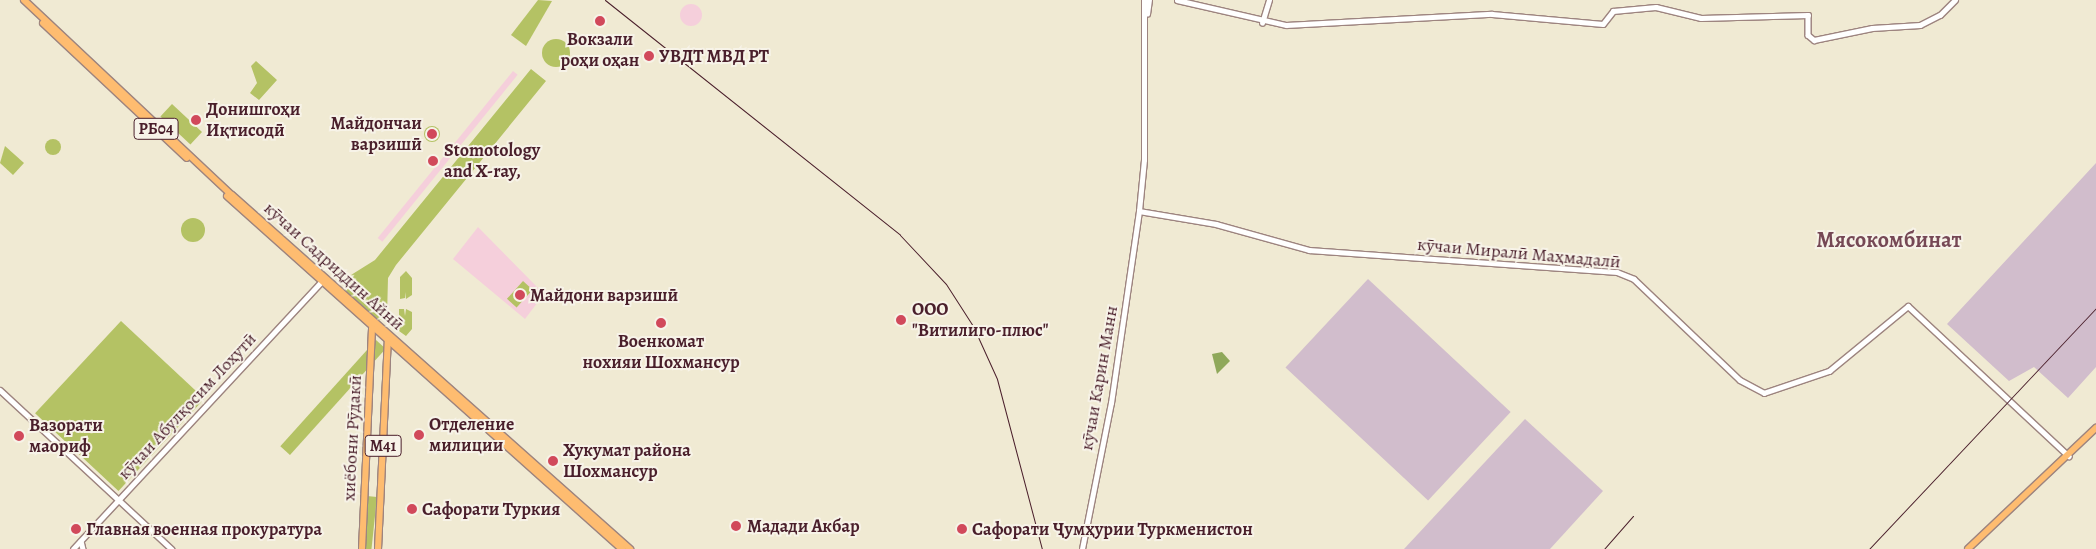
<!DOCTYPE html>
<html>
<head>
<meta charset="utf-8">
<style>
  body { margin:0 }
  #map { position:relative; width:2096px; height:549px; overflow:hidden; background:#f0ead3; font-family:Alegreya,serif }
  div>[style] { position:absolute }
  .built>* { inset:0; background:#f5cfdb; transform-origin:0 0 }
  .round { border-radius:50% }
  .industrial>* { inset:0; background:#d1bdcc; transform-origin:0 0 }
  .green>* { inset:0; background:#b4c264; transform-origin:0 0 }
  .forest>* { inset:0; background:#8fa85a }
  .roads { filter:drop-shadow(1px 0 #9d847f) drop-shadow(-1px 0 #9d847f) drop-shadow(0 1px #9d847f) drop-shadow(0 -1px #9d847f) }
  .minor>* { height:4.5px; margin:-2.25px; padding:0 2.25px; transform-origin:2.25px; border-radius:2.25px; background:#fff }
  .major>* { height:5.5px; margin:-2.75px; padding:0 2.75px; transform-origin:2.75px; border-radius:2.75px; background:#febc70 }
  .highway>* { height:6px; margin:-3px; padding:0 3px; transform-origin:3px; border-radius:3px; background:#febc70 }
  .rail>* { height:1px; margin:-0.5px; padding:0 0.5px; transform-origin:0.5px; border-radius:0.5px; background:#4a1f2b }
  .dots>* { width:14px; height:14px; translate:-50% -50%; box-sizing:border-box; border:2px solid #f7f3e8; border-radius:50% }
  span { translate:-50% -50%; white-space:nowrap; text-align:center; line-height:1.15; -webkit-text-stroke:4px #f7f3e8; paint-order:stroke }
  .shield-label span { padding:1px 4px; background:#f7f3e8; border:1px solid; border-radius:4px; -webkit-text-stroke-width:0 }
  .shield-label { font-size:16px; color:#4a1f2b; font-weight:700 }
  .poi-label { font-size:18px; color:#4a1f2b; font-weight:700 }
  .left { translate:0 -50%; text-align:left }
  .right { translate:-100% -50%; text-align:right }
  .street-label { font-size:18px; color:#4a1f2b }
  .district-label { font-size:22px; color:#764855; font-weight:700 }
</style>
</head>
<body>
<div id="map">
  <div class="built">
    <i class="round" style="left:680px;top:4px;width:22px;height:22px"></i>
    <i style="left:513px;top:71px;width:6px;height:215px;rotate:39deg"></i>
    <i style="clip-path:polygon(478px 227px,544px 294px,525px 319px,453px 259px)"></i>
  </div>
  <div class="industrial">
    <i style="clip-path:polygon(2096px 163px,2096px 367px,2068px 398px,2034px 367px,2009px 381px,1947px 324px)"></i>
    <i style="left:1368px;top:279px;width:195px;height:121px;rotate:43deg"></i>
    <i style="clip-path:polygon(1525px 419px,1603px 491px,1550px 549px,1404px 549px)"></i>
  </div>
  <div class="green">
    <i style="clip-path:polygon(538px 0,552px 1px,526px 46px,511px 35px)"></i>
    <i class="round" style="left:542px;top:39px;width:28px;height:28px"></i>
    <i style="clip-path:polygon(256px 61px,277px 80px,259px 100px,250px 93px,257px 83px,251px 66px)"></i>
    <i style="clip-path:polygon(531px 69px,546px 81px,396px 265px,388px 278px,387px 317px,377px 321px,346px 292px,343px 280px,375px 260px)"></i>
    <i style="left:172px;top:104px;width:41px;height:17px;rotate:43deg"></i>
    <i class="round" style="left:424px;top:126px;width:16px;height:16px"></i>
    <i class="round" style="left:45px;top:139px;width:16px;height:16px"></i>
    <i style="clip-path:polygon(5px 146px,24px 163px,13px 175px,0 163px)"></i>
    <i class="round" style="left:181px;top:218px;width:24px;height:24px"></i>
    <i style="clip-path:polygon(406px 271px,412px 278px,412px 295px,406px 299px,405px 292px,405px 298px,400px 299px,400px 277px)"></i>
    <i style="left:523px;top:281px;width:13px;height:24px;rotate:42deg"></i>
    <i style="clip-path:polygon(399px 309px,404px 309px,405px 316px,406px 309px,412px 312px,412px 329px,406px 336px,399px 331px)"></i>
    <i style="left:121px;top:321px;width:114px;height:126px;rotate:43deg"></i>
    <i style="left:376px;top:340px;width:13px;height:143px;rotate:42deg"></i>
    <i style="left:367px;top:496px;width:10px;height:53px;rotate:6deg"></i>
  </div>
  <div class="forest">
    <i style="clip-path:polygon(1222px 352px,1230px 361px,1217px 374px,1212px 354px)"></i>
  </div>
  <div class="roads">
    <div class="minor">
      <i style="left:1177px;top:0;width:112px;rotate:12.9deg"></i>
      <i style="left:1286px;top:25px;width:206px;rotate:-3.1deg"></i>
      <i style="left:1492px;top:14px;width:111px;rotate:5.1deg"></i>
      <i style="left:1603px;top:24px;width:16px;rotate:-52deg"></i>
      <i style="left:1613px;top:11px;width:43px;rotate:-5.3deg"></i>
      <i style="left:1656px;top:7px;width:46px;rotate:13.7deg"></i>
      <i style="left:1701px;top:18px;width:107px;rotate:-1.6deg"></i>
      <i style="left:1808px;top:15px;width:20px;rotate:90deg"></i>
      <i style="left:1808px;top:35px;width:8px;rotate:40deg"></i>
      <i style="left:1814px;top:40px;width:59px;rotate:-11.7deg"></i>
      <i style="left:1872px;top:28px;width:48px;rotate:-3.6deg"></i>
      <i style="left:1920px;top:25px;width:22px;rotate:-27deg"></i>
      <i style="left:1940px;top:15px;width:21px;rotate:-45deg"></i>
      <i style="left:1147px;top:14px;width:14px;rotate:-82deg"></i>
      <i style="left:1262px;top:23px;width:24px;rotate:-73deg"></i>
      <i style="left:1139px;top:211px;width:78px;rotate:9.6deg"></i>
      <i style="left:1216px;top:224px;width:97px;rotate:15.6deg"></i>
      <i style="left:1309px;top:250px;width:309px;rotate:4.1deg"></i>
      <i style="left:1617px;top:272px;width:18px;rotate:22deg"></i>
      <i style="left:1634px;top:279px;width:146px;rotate:43.6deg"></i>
      <i style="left:1740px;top:380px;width:27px;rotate:28deg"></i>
      <i style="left:1764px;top:393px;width:69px;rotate:-18.7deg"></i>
      <i style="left:1829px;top:371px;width:102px;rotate:-39.4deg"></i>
      <i style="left:1908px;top:306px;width:220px;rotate:43deg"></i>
      <i style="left:0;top:390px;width:234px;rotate:42.8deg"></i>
      <i style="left:81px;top:541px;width:8px;rotate:76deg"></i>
      <i style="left:73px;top:549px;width:369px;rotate:-47.1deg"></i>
      <i style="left:1082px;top:549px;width:149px;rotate:-78.8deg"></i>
      <i style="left:1111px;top:403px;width:194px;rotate:-81.7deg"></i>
      <i style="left:1139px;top:211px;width:51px;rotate:-84.4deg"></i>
      <i style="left:1144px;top:160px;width:160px;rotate:-90deg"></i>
    </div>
    <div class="major">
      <i style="left:1968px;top:549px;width:176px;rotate:-43.4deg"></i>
    </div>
    <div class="highway">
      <i style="left:24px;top:0;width:285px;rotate:43.2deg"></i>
      <i style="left:232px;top:195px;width:533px;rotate:41.65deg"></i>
      <i style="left:43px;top:23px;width:197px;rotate:43.2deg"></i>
      <i style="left:227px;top:196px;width:530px;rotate:41.79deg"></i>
      <i style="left:362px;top:549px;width:221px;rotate:-87.4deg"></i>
      <i style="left:378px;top:549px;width:209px;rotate:-87.3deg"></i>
    </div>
  </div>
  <div class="rail">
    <i style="left:605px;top:0;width:377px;rotate:38.5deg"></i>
    <i style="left:900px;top:235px;width:67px;rotate:46.8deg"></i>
    <i style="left:946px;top:284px;width:50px;rotate:57.3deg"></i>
    <i style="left:973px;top:326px;width:58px;rotate:65.6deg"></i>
    <i style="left:997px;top:379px;width:176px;rotate:75.2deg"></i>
    <i style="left:1604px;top:549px;width:44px;rotate:-48.7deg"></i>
    <i style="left:1869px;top:549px;width:331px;rotate:-46.7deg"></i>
  </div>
  <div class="dots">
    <i style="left:600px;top:21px;background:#d1495b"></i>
    <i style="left:649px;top:56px;background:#d1495b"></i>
    <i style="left:196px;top:120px;background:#d1495b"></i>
    <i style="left:432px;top:134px;background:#d1495b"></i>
    <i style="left:433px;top:161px;background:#d1495b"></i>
    <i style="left:520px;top:295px;background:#d1495b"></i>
    <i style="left:901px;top:320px;background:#d1495b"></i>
    <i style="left:661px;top:323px;background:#d1495b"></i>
    <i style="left:419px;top:435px;background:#d1495b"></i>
    <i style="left:19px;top:436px;background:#d1495b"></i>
    <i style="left:553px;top:461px;background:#d1495b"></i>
    <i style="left:412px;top:509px;background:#d1495b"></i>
    <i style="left:736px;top:526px;background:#d1495b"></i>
    <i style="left:76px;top:529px;background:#d1495b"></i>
    <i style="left:962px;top:529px;background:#d1495b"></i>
  </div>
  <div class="shield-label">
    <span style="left:156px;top:129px">РБ04</span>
    <span style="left:383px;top:446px">M41</span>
  </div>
  <div class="poi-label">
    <span style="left:600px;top:50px">Вокзали<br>роҳи оҳан</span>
    <span class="left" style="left:659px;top:56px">УВДТ МВД РТ</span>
    <span class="left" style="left:206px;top:120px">Донишгоҳи<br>Иқтисодӣ</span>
    <span class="right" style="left:422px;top:134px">Майдончаи<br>варзишӣ</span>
    <span class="left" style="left:444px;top:161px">Stomotology<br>and X-ray,</span>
    <span class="left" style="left:530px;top:295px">Майдони варзишӣ</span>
    <span class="left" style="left:912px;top:320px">ООО<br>"Витилиго-плюс"</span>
    <span style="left:661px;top:352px">Военкомат<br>нохияи Шохмансур</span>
    <span class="left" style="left:429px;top:435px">Отделение<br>милиции</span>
    <span class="left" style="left:29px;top:436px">Вазорати<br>маориф</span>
    <span class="left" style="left:563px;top:461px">Хукумат района<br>Шохмансур</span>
    <span class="left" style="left:422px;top:509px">Сафорати Туркия</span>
    <span class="left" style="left:747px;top:526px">Мадади Акбар</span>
    <span class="left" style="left:86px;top:529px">Главная военная прокуратура</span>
    <span class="left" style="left:972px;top:529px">Сафорати Ҷумҳурии Туркменистон</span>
  </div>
  <div class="street-label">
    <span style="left:1519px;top:253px;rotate:5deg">кӯчаи Миралӣ Маҳмадалӣ</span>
    <span style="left:334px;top:266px;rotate:42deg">кӯчаи Садриддин Айнӣ</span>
    <span style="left:1099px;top:378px;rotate:-80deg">кӯчаи Карин Манн</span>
    <span style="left:187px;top:406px;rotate:-47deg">кӯчаи Абулқосим Лоҳутӣ</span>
    <span style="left:352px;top:438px;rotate:-87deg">хиёбони Рӯдакӣ</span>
  </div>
  <div class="district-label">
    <span style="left:1889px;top:241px">Мясокомбинат</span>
  </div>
</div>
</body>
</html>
